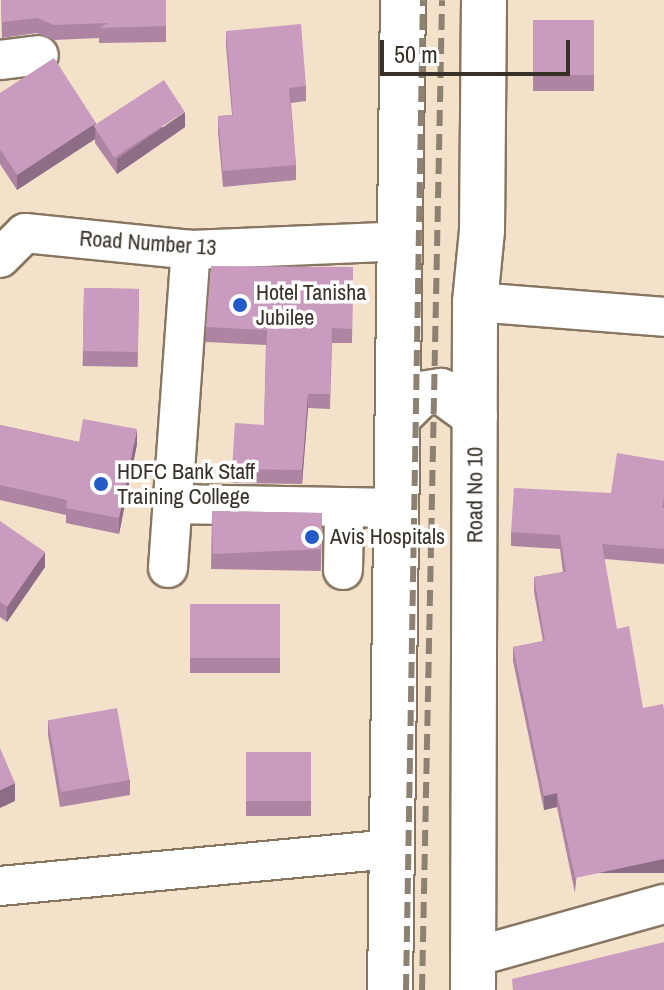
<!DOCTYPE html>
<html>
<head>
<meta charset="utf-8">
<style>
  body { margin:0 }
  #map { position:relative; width:664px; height:990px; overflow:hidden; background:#f3e1ca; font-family:"Archivo Narrow",sans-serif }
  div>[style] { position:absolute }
  .roads { filter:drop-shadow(2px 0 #877662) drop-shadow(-2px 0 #877662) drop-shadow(0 2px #877662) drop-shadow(0 -2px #877662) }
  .minor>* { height:38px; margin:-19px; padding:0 19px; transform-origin:19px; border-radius:19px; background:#fff }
  .major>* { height:44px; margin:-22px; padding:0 22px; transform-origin:22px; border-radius:22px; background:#fff }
  .rail>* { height:6px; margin-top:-3px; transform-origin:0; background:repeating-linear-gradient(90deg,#8d8172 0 16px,transparent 0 24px) }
  .wall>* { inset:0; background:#ad85a3; transform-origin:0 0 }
  .shaded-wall>* { inset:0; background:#8d6c85; transform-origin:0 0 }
  .building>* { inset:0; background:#c99bbe; transform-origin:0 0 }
  .dots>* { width:22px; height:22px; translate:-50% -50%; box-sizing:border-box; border:4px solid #fff; border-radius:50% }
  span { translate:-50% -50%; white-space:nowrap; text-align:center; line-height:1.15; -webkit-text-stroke:7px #fff; paint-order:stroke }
  .street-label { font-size:22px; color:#383128 }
  .poi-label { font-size:22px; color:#383128 }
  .left { translate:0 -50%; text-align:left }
  .scale { position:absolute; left:380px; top:40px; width:190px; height:36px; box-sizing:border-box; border:4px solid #383128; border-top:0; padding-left:10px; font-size:24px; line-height:28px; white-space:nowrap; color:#383128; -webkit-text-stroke:6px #fff; paint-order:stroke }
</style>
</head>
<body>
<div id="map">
  <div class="roads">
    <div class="minor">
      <i style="left:0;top:60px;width:39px;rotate:-7deg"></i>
      <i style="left:0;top:258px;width:35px;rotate:-45deg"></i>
      <i style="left:25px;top:233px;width:167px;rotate:5.8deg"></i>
      <i style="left:191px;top:250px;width:211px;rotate:-2.4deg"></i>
      <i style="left:475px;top:302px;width:190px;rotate:4.5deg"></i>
      <i style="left:173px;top:504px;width:224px;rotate:1deg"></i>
      <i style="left:168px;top:568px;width:319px;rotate:-85.9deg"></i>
      <i style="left:343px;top:570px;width:60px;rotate:-89deg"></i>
      <i style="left:0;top:886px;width:394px;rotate:-5.4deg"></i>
      <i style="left:474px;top:957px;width:197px;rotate:-15.6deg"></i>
    </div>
    <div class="major">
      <i style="left:399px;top:416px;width:31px;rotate:-45deg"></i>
      <i style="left:421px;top:394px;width:20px;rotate:-9deg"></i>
      <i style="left:441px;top:391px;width:42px;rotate:36.3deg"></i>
      <i style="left:390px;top:990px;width:990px;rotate:-89.25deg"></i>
      <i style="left:473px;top:990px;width:688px;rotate:-89.83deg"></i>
      <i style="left:475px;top:302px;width:72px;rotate:-84.4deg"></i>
      <i style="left:482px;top:230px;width:230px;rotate:-89.5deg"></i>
    </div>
  </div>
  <div class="rail">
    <i style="left:406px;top:990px;width:990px;rotate:-89.02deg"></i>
    <i style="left:422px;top:990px;width:990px;rotate:-88.84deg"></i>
  </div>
  <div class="wall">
    <i style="clip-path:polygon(1px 0,166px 0,166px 42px,99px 43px,99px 38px,54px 40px,37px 33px,2px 38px)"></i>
    <i style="left:533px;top:20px;width:61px;height:71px"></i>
    <i style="clip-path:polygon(226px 31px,306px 86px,306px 101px,291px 103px,296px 165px,296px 180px,223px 187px,218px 132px,218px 116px,232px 115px,226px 46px)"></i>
    <i style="clip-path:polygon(0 93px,96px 127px,185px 127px,117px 174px,95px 143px,95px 139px,17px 190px,0 164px)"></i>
    <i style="clip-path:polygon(353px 267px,352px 343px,332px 343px,330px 409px,308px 408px,302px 484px,232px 483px,232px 469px,264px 425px,266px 345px,206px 342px,206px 327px)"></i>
    <i style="left:84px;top:288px;width:55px;height:78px;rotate:1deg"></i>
    <i style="clip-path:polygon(0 425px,79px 442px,137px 444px,119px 534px,66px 523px,66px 515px,0 500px)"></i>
    <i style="clip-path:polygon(664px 461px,664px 564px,605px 559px,575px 893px,557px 807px,544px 810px,513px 661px,513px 647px,543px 641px,534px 592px,534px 577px,563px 572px,560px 549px,511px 546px,511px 532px,611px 493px)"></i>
    <i style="left:212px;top:511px;width:110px;height:58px;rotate:1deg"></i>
    <i style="clip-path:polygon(0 521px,45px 567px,7px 622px,0 617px)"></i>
    <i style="left:190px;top:604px;width:90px;height:69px"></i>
    <i style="clip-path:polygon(48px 720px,130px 780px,130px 795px,60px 807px,48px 735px)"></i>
    <i style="left:246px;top:752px;width:65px;height:64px"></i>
  </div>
  <div class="shaded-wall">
    <i style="clip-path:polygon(185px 112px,185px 127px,117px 174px,117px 159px)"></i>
    <i style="clip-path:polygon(96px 123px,95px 139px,17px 190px,17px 175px)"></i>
    <i style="clip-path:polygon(308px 394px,308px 408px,302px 484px,302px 470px)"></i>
    <i style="clip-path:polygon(137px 429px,137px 444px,119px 534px,119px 518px)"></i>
    <i style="clip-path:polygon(45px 552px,45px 567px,7px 622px,7px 607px)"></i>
    <i style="clip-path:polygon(15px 783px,15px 801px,0 808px,0 790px)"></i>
    <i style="clip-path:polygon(557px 793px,557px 807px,544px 810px,544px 796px)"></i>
    <i style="left:664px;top:859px;width:14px;height:91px;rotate:90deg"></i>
  </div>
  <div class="building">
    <i style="clip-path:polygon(1px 0,166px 0,166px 26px,99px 28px,108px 23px,54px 25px,37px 18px,2px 22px)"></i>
    <i style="left:533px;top:20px;width:61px;height:55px"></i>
    <i style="clip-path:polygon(301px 24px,306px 86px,289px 88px,296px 165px,223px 171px,218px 116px,233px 115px,226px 31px)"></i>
    <i style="clip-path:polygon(54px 58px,96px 123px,17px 175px,0 149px,0 93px)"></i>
    <i style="left:164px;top:80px;width:38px;height:84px;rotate:57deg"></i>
    <i style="clip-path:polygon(211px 266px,353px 267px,352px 329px,332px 328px,330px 394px,308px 394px,302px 470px,232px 469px,235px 423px,264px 425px,267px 330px,206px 327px)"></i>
    <i style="left:84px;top:288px;width:55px;height:63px;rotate:1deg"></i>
    <i style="clip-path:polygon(83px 419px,137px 429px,119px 518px,66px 508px,67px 500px,0 485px,0 425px,79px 442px)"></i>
    <i style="clip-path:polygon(617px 453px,664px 461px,664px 498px,662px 508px,664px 508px,664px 549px,602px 544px,617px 629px,629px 626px,643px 708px,663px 704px,664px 710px,664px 859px,575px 878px,557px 793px,544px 796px,513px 647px,545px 641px,534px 577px,566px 572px,560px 535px,511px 532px,514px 488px,611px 493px)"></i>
    <i style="clip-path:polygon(212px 511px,322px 513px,321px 549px,213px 554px)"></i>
    <i style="clip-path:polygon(0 521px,45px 552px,7px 607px,0 602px)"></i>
    <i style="left:190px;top:604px;width:90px;height:54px"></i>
    <i style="left:117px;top:708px;width:73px;height:70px;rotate:80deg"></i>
    <i style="clip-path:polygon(0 748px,15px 783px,0 790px)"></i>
    <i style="left:246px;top:752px;width:65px;height:49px"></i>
    <i style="clip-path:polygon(664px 942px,664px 990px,513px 990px,512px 979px)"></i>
  </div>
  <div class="dots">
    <i style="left:240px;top:305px;background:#225ac7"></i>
    <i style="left:101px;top:484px;background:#225ac7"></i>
    <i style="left:312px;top:537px;background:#225ac7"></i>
  </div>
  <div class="street-label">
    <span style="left:148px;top:243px;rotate:4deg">Road Number 13</span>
    <span style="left:475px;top:495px;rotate:-90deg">Road No 10</span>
  </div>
  <div class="poi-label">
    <span class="left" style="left:256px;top:305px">Hotel Tanisha<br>Jubilee</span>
    <span class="left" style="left:117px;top:484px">HDFC Bank Staff<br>Training College</span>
    <span class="left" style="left:330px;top:537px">Avis Hospitals</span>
  </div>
  <div class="scale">50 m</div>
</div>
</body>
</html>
